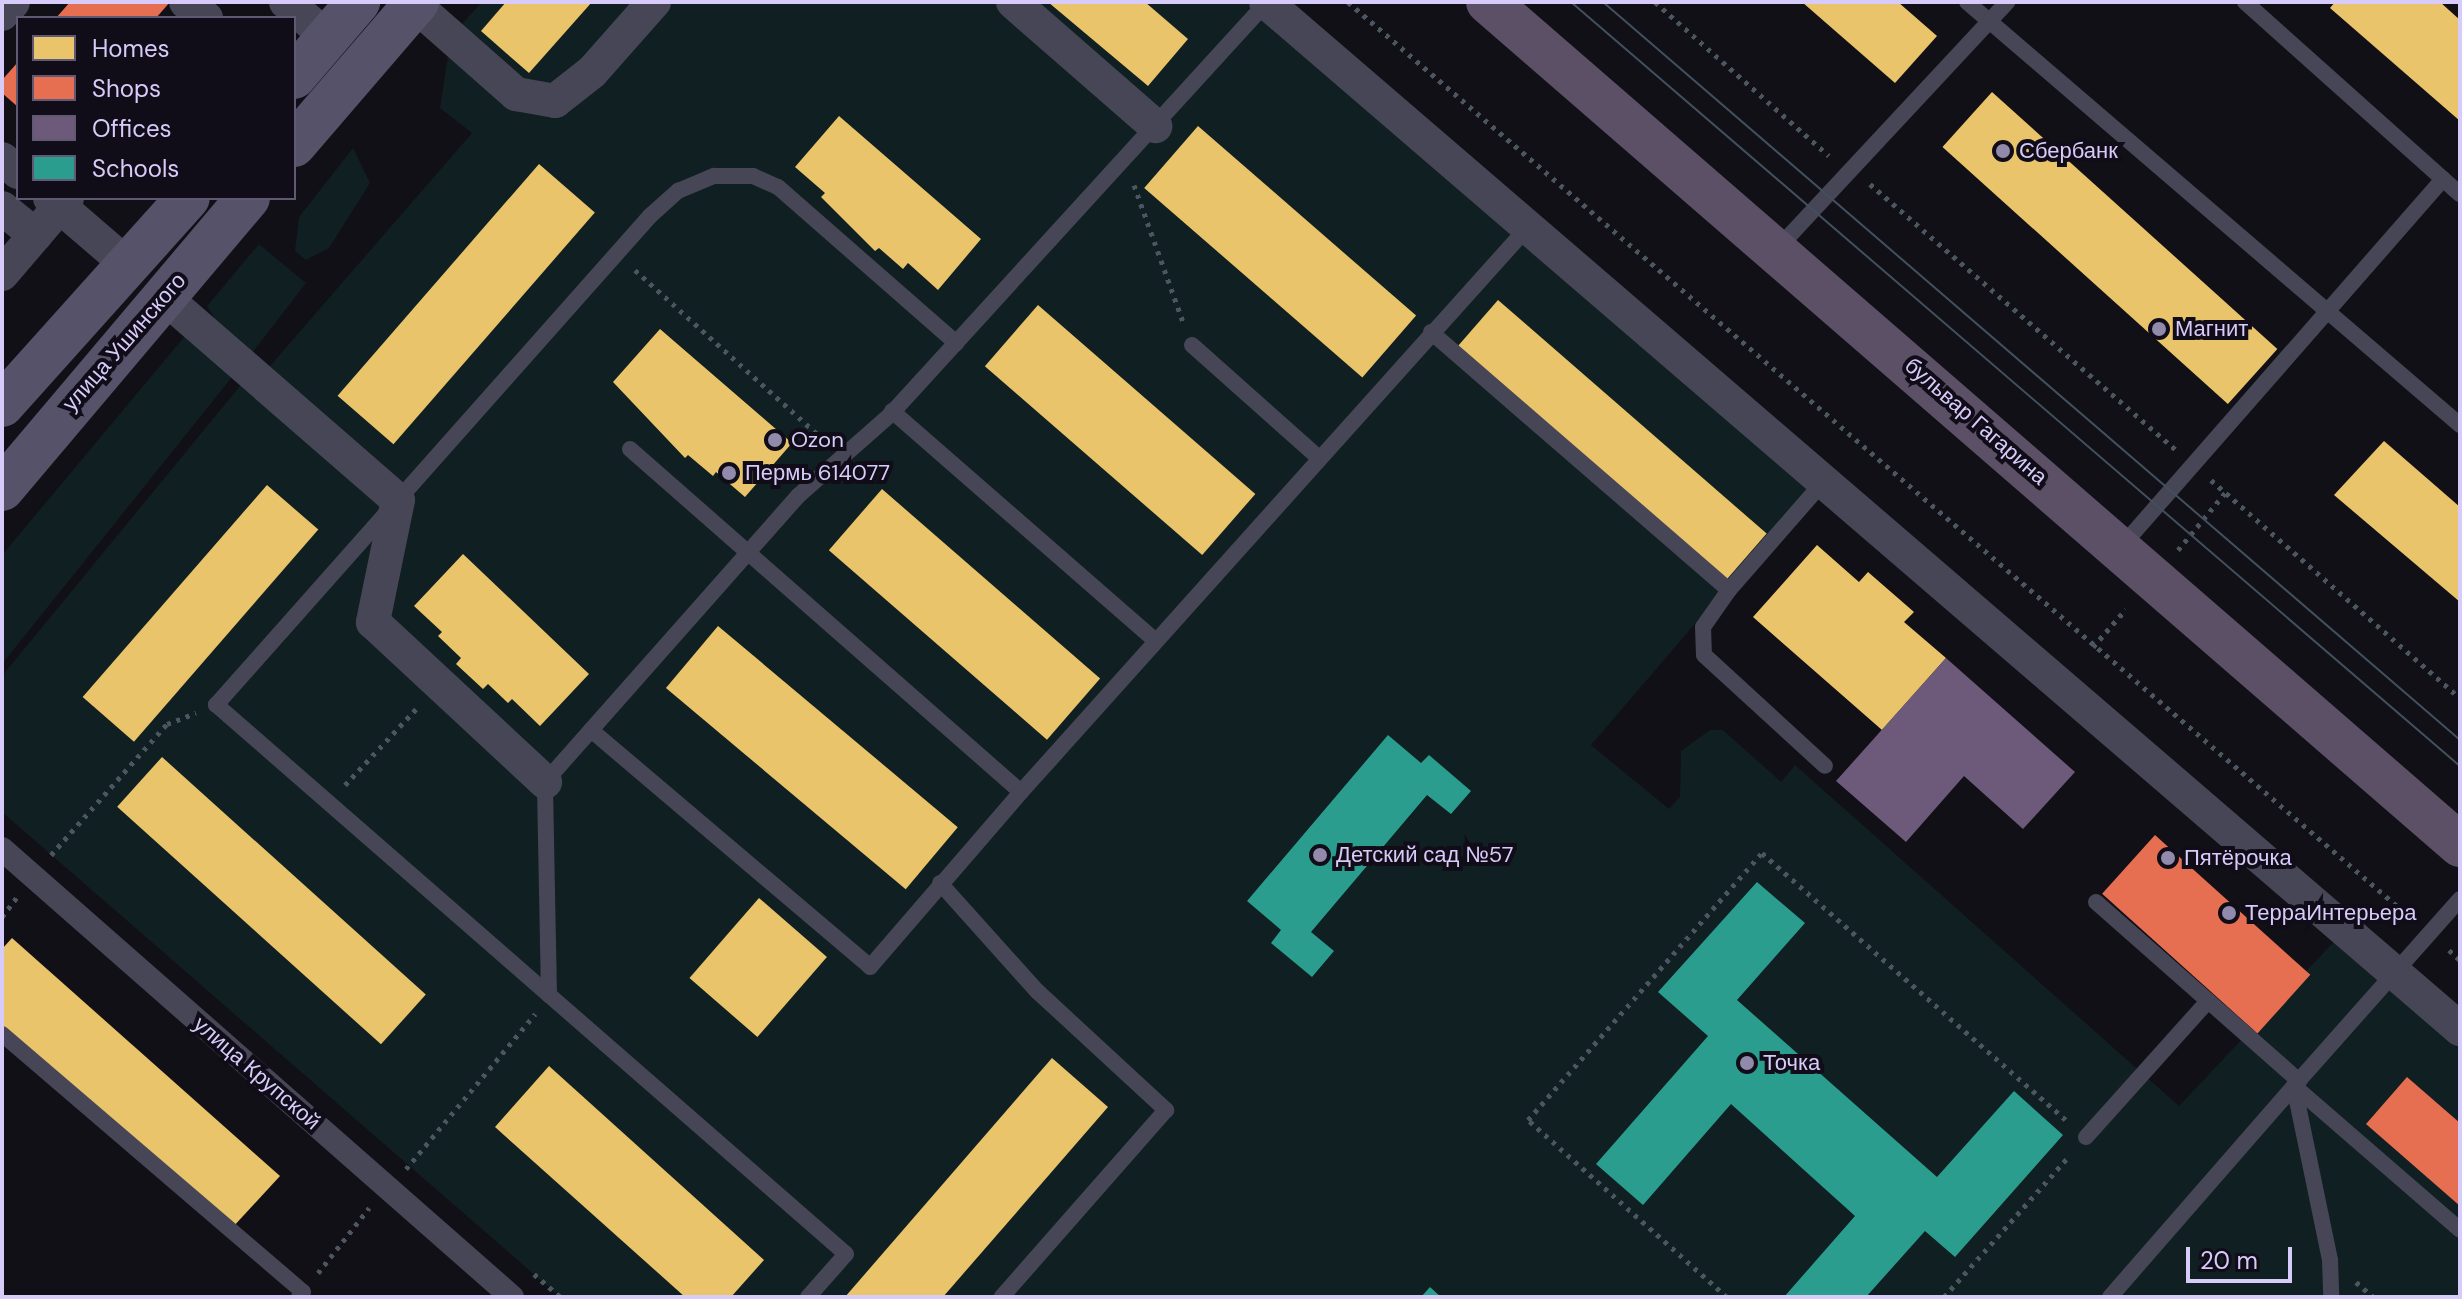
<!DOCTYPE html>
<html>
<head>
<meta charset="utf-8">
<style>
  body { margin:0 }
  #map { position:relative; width:2462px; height:1299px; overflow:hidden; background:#111016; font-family:"DM Sans",sans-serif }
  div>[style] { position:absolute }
  .green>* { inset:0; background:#101f21 }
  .homes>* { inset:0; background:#e9c46a; transform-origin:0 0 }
  .shops>* { inset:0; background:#e76f51; transform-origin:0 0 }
  .offices>* { inset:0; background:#6d597a }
  .schools>* { inset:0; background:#2a9d8f }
  .path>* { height:5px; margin-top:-2.5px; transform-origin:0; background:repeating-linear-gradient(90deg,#4c5661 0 4px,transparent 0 10px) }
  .service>* { height:16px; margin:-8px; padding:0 8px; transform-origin:8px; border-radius:8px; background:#474656 }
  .pedestrian>* { height:24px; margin:-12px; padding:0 12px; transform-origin:12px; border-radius:12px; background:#474656 }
  .minor>* { height:34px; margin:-17px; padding:0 17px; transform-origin:17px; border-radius:17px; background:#474656 }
  .secondary>* { height:44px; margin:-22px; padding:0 22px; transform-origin:22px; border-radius:22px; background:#565269 }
  .primary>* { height:44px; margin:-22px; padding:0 22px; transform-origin:22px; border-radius:22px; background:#5c5067 }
  .tram>* { height:2px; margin:-1px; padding:0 1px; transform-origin:1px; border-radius:1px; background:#42505e }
  .dots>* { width:22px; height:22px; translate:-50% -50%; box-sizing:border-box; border:4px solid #100d19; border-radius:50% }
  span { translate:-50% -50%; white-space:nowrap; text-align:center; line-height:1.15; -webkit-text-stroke:8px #100d19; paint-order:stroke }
  .poi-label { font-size:22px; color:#d6cbf9 }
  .left { translate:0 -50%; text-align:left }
  .street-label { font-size:22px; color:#d6cbf9 }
  .frame { position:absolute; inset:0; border:4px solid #d6cbf9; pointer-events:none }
  .legend { position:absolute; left:16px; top:16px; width:280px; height:184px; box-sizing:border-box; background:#100d19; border:2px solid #5f5973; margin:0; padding:10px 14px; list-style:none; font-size:24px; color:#d6cbf9 }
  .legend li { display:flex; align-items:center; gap:16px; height:40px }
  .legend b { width:40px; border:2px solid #5f5973 }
  .scale { position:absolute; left:2186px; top:1247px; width:106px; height:36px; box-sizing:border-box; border:4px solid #d6cbf9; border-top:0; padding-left:10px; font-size:24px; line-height:28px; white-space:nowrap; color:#d6cbf9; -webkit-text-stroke:6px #100d19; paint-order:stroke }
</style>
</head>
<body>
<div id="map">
  <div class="green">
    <i style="clip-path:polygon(482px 2px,1265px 2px,1820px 478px,1591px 745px,1669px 809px,1680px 797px,1681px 751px,1710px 730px,1723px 730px,1781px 782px,1795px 765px,2179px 1106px,2345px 930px,2460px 1029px,2460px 1297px,1441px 1297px,1430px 1287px,1421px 1297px,560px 1297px,2px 812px,2px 676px,249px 375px,270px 366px,472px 133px,440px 108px,451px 36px)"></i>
    <i style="clip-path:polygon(353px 148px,370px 183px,329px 248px,306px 260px,295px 251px,299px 217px)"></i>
    <i style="clip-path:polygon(259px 244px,306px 283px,252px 353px,218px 324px,207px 306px)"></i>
    <i style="clip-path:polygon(185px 336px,233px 376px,2px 664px,2px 555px)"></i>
  </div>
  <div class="homes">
    <i style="clip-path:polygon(506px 2px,592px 2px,529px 73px,481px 31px)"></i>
    <i style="clip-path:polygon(1048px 2px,1145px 2px,1188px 39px,1148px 86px)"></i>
    <i style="clip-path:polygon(1802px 2px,1898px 2px,1937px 36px,1895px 83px)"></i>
    <i style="clip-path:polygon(2335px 2px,2440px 2px,2460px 20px,2460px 121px,2330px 8px)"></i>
    <i style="left:1992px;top:92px;width:384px;height:74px;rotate:42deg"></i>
    <i style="clip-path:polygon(839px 116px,981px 239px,938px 290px,908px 263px,903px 269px,879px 248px,875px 251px,821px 197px,825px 193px,795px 167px)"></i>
    <i style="left:1198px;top:126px;width:289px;height:82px;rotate:41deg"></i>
    <i style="left:539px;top:164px;width:74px;height:307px;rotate:41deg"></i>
    <i style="left:1498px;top:300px;width:356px;height:61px;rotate:41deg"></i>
    <i style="left:1038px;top:305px;width:288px;height:81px;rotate:41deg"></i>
    <i style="clip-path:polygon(660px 329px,792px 443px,745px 497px,716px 472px,713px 476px,688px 455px,685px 458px,613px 382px)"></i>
    <i style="clip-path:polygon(2384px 441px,2460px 507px,2460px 602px,2334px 495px)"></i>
    <i style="left:267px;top:485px;width:68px;height:281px;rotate:41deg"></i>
    <i style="left:882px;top:489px;width:289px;height:81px;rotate:41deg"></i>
    <i style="clip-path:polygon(1817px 545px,1859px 582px,1868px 572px,1914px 612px,1904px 622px,1946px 658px,1882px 730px,1753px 617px)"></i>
    <i style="clip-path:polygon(463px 554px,589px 674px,540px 726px,512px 699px,508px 703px,488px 684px,483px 689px,456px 664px,461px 658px,438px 636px,442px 632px,414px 606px)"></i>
    <i style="left:718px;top:626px;width:313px;height:81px;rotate:40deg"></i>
    <i style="left:162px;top:757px;width:355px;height:67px;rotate:42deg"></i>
    <i style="left:759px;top:898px;width:90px;height:106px;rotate:41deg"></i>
    <i style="clip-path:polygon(12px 938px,280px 1176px,232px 1228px,2px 1026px,2px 949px)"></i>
    <i style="clip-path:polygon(1052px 1058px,1108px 1107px,943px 1297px,845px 1297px)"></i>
    <i style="clip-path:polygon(549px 1066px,764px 1260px,731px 1297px,685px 1297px,495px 1127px)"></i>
  </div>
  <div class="shops">
    <i style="clip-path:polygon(70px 2px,170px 2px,156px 18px,56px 18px)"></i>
    <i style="clip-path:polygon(18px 62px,18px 107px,2px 93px,2px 80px)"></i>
    <i style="left:2155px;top:835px;width:209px;height:79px;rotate:42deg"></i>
    <i style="clip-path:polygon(2407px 1077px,2460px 1123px,2460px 1206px,2366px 1124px)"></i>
  </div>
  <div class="offices">
    <i style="clip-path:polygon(1946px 658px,2075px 772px,2023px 829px,1964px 776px,1906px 842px,1836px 781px)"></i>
  </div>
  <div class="schools">
    <i style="clip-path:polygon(1388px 735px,1421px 763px,1429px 755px,1471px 791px,1451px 814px,1427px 795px,1311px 932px,1334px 951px,1312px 977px,1271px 943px,1281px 930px,1247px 901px)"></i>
    <i style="clip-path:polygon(1757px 882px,1805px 923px,1737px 1000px,1937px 1177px,2014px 1091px,2063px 1135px,1955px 1257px,1925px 1231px,1866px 1297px,1784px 1297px,1855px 1216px,1731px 1104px,1643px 1205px,1596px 1164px,1708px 1036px,1658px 992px)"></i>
    <i style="clip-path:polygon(1430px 1287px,1441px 1297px,1421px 1297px)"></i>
  </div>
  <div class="path">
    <i style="left:1348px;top:2px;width:1403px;rotate:40.75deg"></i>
    <i style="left:1655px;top:2px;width:232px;rotate:41.5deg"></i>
    <i style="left:1870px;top:184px;width:405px;rotate:41deg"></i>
    <i style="left:1134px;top:185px;width:145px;rotate:70.3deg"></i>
    <i style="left:635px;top:270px;width:254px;rotate:42deg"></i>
    <i style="left:2211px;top:480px;width:331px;rotate:41.2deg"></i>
    <i style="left:2178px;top:550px;width:74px;rotate:-50.5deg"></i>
    <i style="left:2093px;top:647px;width:50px;rotate:-49deg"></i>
    <i style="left:345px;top:785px;width:105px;rotate:-46.9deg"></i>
    <i style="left:51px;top:855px;width:175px;rotate:-48.5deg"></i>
    <i style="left:167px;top:724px;width:31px;rotate:-21deg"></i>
    <i style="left:2px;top:917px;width:25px;rotate:-53deg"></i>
    <i style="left:2449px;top:950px;width:15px;rotate:42deg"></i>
    <i style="left:406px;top:1169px;width:202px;rotate:-50.2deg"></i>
    <i style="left:318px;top:1273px;width:83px;rotate:-51.9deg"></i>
    <i style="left:534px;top:1274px;width:35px;rotate:41deg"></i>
    <i style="left:2356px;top:1282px;width:23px;rotate:41deg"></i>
    <i style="left:1727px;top:1297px;width:266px;rotate:-138.3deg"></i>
    <i style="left:1528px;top:1120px;width:355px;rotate:-48.8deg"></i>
    <i style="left:1762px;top:853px;width:406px;rotate:41.3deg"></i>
    <i style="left:1944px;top:1297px;width:188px;rotate:-48.4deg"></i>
  </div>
  <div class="service">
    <i style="left:1967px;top:2px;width:650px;rotate:40.63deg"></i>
    <i style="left:2245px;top:2px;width:288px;rotate:41.8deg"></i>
    <i style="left:1777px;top:249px;width:338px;rotate:-47deg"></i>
    <i style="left:1431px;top:332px;width:394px;rotate:40.9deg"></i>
    <i style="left:1729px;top:590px;width:145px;rotate:-48.9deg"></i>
    <i style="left:1192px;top:345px;width:170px;rotate:41.7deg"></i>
    <i style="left:892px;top:411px;width:350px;rotate:41.1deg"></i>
    <i style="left:630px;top:449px;width:520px;rotate:41.26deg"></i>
    <i style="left:2121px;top:547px;width:489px;rotate:-48.8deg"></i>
    <i style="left:1729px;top:590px;width:45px;rotate:125.1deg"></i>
    <i style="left:1703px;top:627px;width:28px;rotate:88deg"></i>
    <i style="left:1704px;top:655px;width:164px;rotate:42.5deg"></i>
    <i style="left:591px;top:730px;width:366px;rotate:40.3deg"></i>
    <i style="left:870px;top:967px;width:231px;rotate:-49.2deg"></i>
    <i style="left:1021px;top:792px;width:759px;rotate:-48.1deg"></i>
    <i style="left:940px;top:883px;width:145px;rotate:48.1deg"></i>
    <i style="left:1037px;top:991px;width:176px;rotate:42.7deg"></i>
    <i style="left:1166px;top:1110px;width:249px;rotate:131.3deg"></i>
    <i style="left:2460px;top:899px;width:250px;rotate:131.6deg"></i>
    <i style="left:2294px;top:1086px;width:220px;rotate:40.9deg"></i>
    <i style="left:2096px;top:902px;width:271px;rotate:41.4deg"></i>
    <i style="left:549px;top:995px;width:442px;rotate:-138.9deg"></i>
    <i style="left:216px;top:705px;width:654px;rotate:-48.41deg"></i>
    <i style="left:650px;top:216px;width:38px;rotate:-42deg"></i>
    <i style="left:678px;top:191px;width:39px;rotate:-23deg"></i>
    <i style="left:714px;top:176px;width:39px"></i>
    <i style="left:753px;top:176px;width:27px;rotate:24deg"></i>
    <i style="left:778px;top:187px;width:237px;rotate:41.2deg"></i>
    <i style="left:2px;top:1034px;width:396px;rotate:40.6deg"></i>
    <i style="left:303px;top:1292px;width:6px;rotate:129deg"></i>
    <i style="left:2294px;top:1086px;width:178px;rotate:78.3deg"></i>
    <i style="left:2330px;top:1260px;width:37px;rotate:88deg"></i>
    <i style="left:2086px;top:1137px;width:183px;rotate:-48.1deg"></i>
    <i style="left:808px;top:1297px;width:57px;rotate:-48.5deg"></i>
    <i style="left:846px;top:1254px;width:394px;rotate:-138.9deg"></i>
    <i style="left:549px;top:995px;width:213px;rotate:-91.1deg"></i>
    <i style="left:545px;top:782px;width:382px;rotate:-48.5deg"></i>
    <i style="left:798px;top:496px;width:123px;rotate:-41.4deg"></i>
    <i style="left:890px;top:415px;width:559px;rotate:-47.61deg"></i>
    <i style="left:2110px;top:1297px;width:280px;rotate:-48.9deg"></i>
  </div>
  <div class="pedestrian">
    <i style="left:2px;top:849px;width:679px;rotate:41.3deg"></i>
  </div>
  <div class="minor">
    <i style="left:186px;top:2px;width:26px;rotate:39deg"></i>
    <i style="left:286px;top:2px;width:56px;rotate:39.9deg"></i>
    <i style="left:1013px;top:2px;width:189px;rotate:41.1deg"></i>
    <i style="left:1266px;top:2px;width:1575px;rotate:40.7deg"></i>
    <i style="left:415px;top:5px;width:135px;rotate:41.4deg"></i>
    <i style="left:516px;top:94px;width:40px;rotate:10deg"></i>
    <i style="left:555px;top:101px;width:47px;rotate:-38.1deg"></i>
    <i style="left:592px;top:72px;width:94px;rotate:-48.5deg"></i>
    <i style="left:2px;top:14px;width:16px;rotate:-47deg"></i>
    <i style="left:2px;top:159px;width:21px;rotate:39deg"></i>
    <i style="left:50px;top:198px;width:104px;rotate:40.7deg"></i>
    <i style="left:2px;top:208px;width:43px;rotate:39.3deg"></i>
    <i style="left:2px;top:274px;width:100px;rotate:-49.5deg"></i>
    <i style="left:163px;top:296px;width:311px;rotate:41deg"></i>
    <i style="left:398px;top:500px;width:125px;rotate:101.6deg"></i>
    <i style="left:373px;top:622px;width:235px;rotate:42.9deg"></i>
  </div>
  <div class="secondary">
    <i style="left:294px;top:77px;width:99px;rotate:-49.5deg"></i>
    <i style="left:294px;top:145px;width:189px;rotate:-49.3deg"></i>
    <i style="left:2px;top:405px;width:278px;rotate:-48.1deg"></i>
    <i style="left:2px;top:489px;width:381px;rotate:-49.8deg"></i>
  </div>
  <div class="primary">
    <i style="left:1488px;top:2px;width:1287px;rotate:40.93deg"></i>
  </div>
  <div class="tram">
    <i style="left:1571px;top:2px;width:1172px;rotate:40.68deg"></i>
    <i style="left:1603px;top:2px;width:1131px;rotate:40.73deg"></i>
  </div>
  <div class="dots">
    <i style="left:2003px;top:151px;background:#918aaa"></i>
    <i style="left:2159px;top:329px;background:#918aaa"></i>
    <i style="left:775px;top:440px;background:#918aaa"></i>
    <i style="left:729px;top:473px;background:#918aaa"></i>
    <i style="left:1320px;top:855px;background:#918aaa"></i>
    <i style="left:2168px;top:858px;background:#918aaa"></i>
    <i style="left:2229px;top:913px;background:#918aaa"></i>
    <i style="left:1747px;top:1063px;background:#918aaa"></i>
  </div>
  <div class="poi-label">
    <span class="left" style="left:2019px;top:151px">Сбербанк</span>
    <span class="left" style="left:2175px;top:329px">Магнит</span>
    <span class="left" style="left:791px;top:440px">Ozon</span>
    <span class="left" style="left:745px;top:473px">Пермь 614077</span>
    <span class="left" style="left:1336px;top:855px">Детский сад №57</span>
    <span class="left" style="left:2184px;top:858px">Пятёрочка</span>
    <span class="left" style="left:2245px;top:913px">ТерраИнтерьера</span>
    <span class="left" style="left:1763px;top:1063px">Точка</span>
  </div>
  <div class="street-label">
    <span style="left:124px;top:342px;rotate:-49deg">улица Ушинского</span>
    <span style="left:1976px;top:421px;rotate:41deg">бульвар Гагарина</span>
    <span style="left:257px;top:1073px;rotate:41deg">улица Крупской</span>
  </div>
  <div class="frame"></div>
  <ul class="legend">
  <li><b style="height:22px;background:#e9c46a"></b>Homes</li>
  <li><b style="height:22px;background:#e76f51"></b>Shops</li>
  <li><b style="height:22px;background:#6d597a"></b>Offices</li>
  <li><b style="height:22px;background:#2a9d8f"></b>Schools</li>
  </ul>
  <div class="scale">20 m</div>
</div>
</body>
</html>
